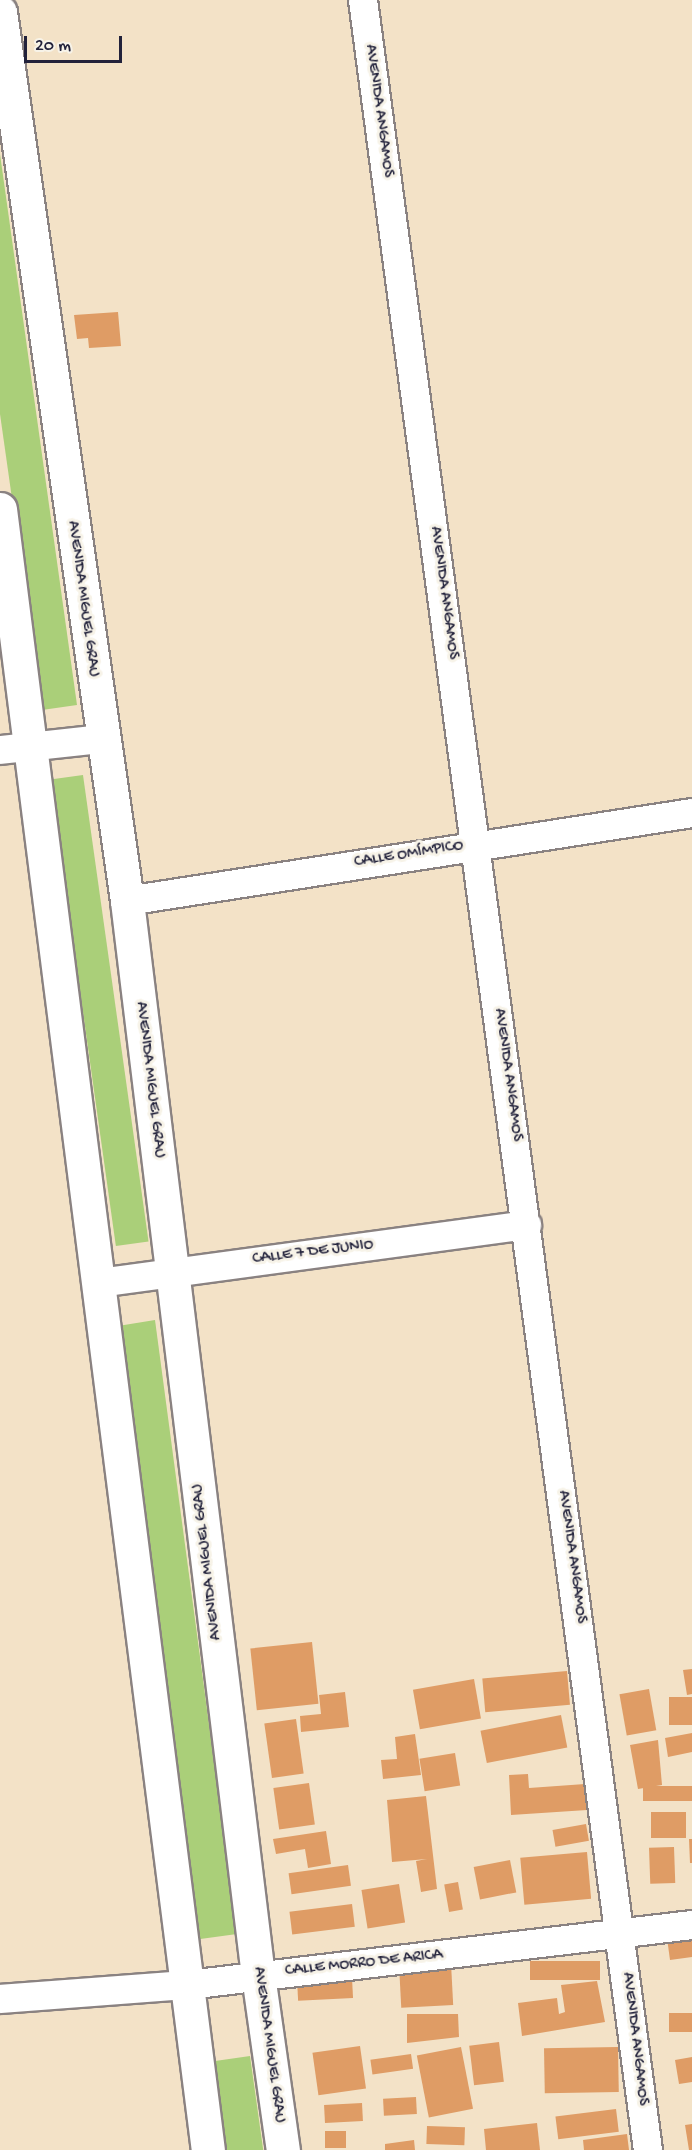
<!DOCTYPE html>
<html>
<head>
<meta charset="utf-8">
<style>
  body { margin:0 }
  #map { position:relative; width:692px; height:2150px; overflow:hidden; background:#f3e2c7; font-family:"Gochi Hand",sans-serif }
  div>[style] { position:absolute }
  .green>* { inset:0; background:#aacf79; transform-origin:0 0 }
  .building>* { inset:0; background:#df9c65; transform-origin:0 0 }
  .roads { filter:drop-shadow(2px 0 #8a8281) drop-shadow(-2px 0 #8a8281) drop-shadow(0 2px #8a8281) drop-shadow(0 -2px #8a8281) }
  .minor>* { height:28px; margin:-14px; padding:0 14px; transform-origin:14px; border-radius:14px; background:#fff }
  .tertiary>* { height:33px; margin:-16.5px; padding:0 16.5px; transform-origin:16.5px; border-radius:16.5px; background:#fff }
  span { translate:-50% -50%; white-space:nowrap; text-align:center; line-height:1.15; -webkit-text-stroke:6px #f7f3e8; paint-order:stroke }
  .street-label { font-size:16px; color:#22223b }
  .scale { position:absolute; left:24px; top:36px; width:98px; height:27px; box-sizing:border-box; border:3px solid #22223b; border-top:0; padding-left:8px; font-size:18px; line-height:21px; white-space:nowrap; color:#22223b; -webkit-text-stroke:4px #f7f3e8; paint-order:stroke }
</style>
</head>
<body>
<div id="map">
  <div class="green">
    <i style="clip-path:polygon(0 154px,77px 705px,42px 710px,0 414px)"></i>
    <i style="left:83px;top:775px;width:471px;height:33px;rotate:82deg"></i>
    <i style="clip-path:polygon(155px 1320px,237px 1934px,193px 1940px,118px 1326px)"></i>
    <i style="left:250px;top:2056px;width:95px;height:37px;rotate:82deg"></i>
  </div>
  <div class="building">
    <i style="clip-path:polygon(118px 312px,121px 346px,89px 348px,88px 338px,77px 339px,74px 315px)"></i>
    <i style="left:312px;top:1642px;width:62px;height:62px;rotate:84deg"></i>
    <i style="clip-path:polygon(692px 1669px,692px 1694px,687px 1695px,683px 1670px)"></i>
    <i style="left:567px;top:1671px;width:34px;height:85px;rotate:85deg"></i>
    <i style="left:474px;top:1679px;width:40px;height:62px;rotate:80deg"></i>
    <i style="left:649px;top:1689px;width:42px;height:30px;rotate:80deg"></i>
    <i style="clip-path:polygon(345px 1692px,349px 1727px,301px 1732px,300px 1716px,321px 1714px,319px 1695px)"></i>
    <i style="left:692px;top:1697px;width:28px;height:23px;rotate:90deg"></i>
    <i style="left:561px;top:1715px;width:33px;height:82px;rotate:79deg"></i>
    <i style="left:296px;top:1719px;width:55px;height:32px;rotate:82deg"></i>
    <i style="clip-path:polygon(692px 1733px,692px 1752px,668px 1757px,665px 1738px)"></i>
    <i style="clip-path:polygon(415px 1734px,421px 1775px,383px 1779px,381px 1760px,397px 1759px,395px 1737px)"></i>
    <i style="clip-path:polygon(658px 1740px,662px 1785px,638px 1789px,630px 1745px)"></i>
    <i style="left:455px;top:1753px;width:33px;height:36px;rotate:81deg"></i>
    <i style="clip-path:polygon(528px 1774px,529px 1788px,585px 1784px,587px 1810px,511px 1815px,509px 1775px)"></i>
    <i style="left:309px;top:1783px;width:42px;height:36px;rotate:82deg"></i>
    <i style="left:692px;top:1786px;width:15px;height:49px;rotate:90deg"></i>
    <i style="clip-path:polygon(426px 1796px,437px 1889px,421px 1892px,416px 1861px,427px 1859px,392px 1862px,387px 1800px)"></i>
    <i style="left:651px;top:1812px;width:35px;height:26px"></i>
    <i style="left:586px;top:1824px;width:17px;height:34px;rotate:80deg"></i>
    <i style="clip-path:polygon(326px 1831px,331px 1864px,308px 1868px,305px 1849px,276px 1854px,273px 1839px)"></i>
    <i style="clip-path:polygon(689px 1839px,692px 1839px,692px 1863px,690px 1863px)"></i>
    <i style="left:674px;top:1847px;width:36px;height:25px;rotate:88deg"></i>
    <i style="left:587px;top:1852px;width:47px;height:67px;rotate:85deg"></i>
    <i style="left:510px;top:1860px;width:33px;height:37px;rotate:79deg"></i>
    <i style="left:348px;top:1865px;width:21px;height:60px;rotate:82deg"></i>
    <i style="left:458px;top:1882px;width:28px;height:14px;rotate:80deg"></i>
    <i style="left:399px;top:1884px;width:39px;height:38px;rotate:81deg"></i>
    <i style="left:352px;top:1904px;width:23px;height:63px;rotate:83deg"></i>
    <i style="clip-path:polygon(692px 1934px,692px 1957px,670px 1960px,667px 1938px)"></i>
    <i style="left:600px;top:1961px;width:19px;height:70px;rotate:90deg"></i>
    <i style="left:451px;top:1963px;width:42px;height:52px;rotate:87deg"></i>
    <i style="left:352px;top:1978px;width:20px;height:55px;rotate:87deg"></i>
    <i style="clip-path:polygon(597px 1981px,605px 2022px,522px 2036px,518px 2003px,557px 1998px,559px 2014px,565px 2012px,561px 1985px)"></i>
    <i style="left:692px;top:2013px;width:19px;height:23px;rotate:90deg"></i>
    <i style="clip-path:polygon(407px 2014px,458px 2014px,459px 2037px,407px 2043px)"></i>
    <i style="left:499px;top:2042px;width:40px;height:30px;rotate:83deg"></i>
    <i style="left:360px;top:2046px;width:43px;height:48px;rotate:82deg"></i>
    <i style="left:461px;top:2047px;width:63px;height:45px;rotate:79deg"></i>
    <i style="left:618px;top:2047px;width:45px;height:74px;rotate:89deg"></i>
    <i style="left:411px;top:2054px;width:15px;height:41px;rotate:82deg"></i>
    <i style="clip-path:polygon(692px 2057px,692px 2082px,679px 2084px,675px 2060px)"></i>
    <i style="left:416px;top:2097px;width:17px;height:33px;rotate:87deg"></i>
    <i style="left:362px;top:2103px;width:18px;height:38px;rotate:87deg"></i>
    <i style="left:616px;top:2109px;width:23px;height:61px;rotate:83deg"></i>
    <i style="clip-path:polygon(537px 2123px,540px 2150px,486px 2150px,484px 2129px)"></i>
    <i style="clip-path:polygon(692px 2124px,692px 2150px,689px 2150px,685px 2125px)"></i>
    <i style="left:427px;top:2126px;width:38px;height:18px;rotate:2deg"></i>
    <i style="left:325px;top:2131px;width:21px;height:17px"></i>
    <i style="clip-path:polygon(627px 2134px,629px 2150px,584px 2150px,583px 2140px)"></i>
    <i style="clip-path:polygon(414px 2140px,415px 2150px,385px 2150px,385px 2144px)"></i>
  </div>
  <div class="roads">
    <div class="minor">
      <i style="left:363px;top:0;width:2169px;rotate:82.45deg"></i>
      <i style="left:0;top:750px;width:103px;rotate:-6.2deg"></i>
      <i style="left:127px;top:901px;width:572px;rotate:-8.85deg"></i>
      <i style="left:99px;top:1283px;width:432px;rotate:-7.7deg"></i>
      <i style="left:0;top:1999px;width:189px;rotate:-4.3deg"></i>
      <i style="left:188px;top:1985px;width:508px;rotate:-6.79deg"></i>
    </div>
    <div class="tertiary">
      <i style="left:0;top:12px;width:898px;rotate:81.87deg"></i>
      <i style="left:127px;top:901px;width:1082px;rotate:83.05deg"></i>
      <i style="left:258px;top:1975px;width:177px;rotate:81.9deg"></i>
      <i style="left:0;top:509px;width:1654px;rotate:82.78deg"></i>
    </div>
  </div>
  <div class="street-label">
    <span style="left:378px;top:111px;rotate:82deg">AVENIDA ANGAMOS</span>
    <span style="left:443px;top:593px;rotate:82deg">AVENIDA ANGAMOS</span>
    <span style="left:82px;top:599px;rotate:82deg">AVENIDA MIGUEL GRAU</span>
    <span style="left:409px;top:855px;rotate:-9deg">CALLE OMÍMPICO</span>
    <span style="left:507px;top:1075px;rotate:82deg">AVENIDA ANGAMOS</span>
    <span style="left:149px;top:1080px;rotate:83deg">AVENIDA MIGUEL GRAU</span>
    <span style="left:313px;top:1253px;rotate:-7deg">CALLE 7 DE JUNIO</span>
    <span style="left:571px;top:1557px;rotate:82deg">AVENIDA ANGAMOS</span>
    <span style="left:208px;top:1562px;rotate:-97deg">AVENIDA MIGUEL GRAU</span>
    <span style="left:364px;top:1964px;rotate:-6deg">CALLE MORRO DE ARICA</span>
    <span style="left:634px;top:2039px;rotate:83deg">AVENIDA ANGAMOS</span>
    <span style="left:268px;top:2045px;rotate:82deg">AVENIDA MIGUEL GRAU</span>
  </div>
  <div class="scale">20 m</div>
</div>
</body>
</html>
